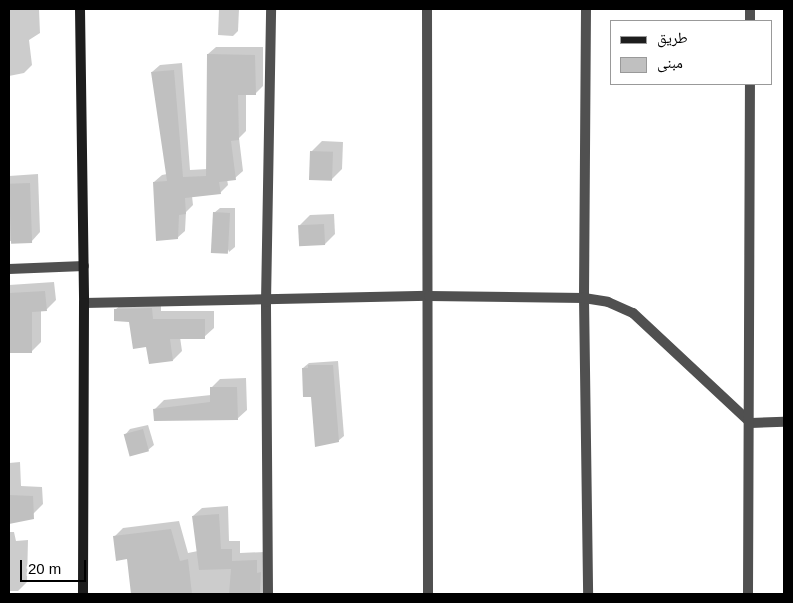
<!DOCTYPE html>
<html>
<head>
<meta charset="utf-8">
<style>
  body { margin:0 }
  #map { position:relative; width:793px; height:603px; overflow:hidden; background:#fff; font-family:Arial,"Noto Naskh Arabic",sans-serif }
  div>[style] { position:absolute }
  .shadow>* { inset:0; background:#0003 }
  .building>* { inset:0; background:#c0c0c0; transform-origin:0 0 }
  .street>* { height:10px; margin:-5px; padding:0 5px; transform-origin:5px; border-radius:5px; background:#505050 }
  .secondary>* { height:10px; margin:-5px; padding:0 5px; transform-origin:5px; border-radius:5px; background:#1d1d1d }
  span { translate:-50% -50%; white-space:nowrap; text-align:center; line-height:1.15; -webkit-text-stroke:4px #fff; paint-order:stroke }
  .frame { position:absolute; inset:0; border:10px solid #000; pointer-events:none }
  .legend { position:absolute; left:610px; top:20px; width:162px; height:65px; box-sizing:border-box; background:#fff; border:1px solid #999; margin:0; padding:6px 9px; list-style:none; font-size:15px; color:#000 }
  .legend li { display:flex; align-items:center; gap:10px; height:25px }
  .legend b { width:25px; border:1px solid #999 }
  .scale { position:absolute; left:20px; top:560px; width:66px; height:22px; box-sizing:border-box; border:2px solid #000; border-top:0; padding-left:6px; font-size:15px; line-height:18px; white-space:nowrap; color:#000; -webkit-text-stroke:4px #fff; paint-order:stroke }
</style>
</head>
<body>
<div id="map">
  <div class="shadow">
    <i style="clip-path:polygon(9px 9px,39px 9px,40px 33px,29px 40px,32px 65px,24px 73px,9px 76px)"></i>
    <i style="clip-path:polygon(219px 9px,239px 9px,238px 31px,233px 36px,218px 35px)"></i>
    <i style="clip-path:polygon(216px 47px,263px 47px,263px 86px,255px 94px,246px 94px,246px 131px,239px 138px,243px 171px,235px 178px,227px 179px,228px 185px,220px 193px,192px 196px,193px 205px,186px 212px,185px 231px,177px 238px,154px 182px,162px 175px,167px 174px,152px 72px,160px 65px,182px 63px,190px 170px,208px 169px,208px 54px)"></i>
    <i style="clip-path:polygon(322px 141px,343px 142px,342px 169px,332px 179px,311px 152px)"></i>
    <i style="clip-path:polygon(38px 174px,40px 232px,31px 242px,9px 241px,9px 176px)"></i>
    <i style="clip-path:polygon(220px 208px,235px 208px,235px 247px,229px 252px,214px 213px)"></i>
    <i style="clip-path:polygon(334px 214px,335px 234px,325px 244px,299px 226px,310px 215px)"></i>
    <i style="clip-path:polygon(54px 282px,56px 300px,47px 309px,41px 310px,41px 342px,31px 352px,9px 352px,9px 285px)"></i>
    <i style="clip-path:polygon(161px 300px,161px 311px,214px 311px,214px 328px,204px 337px,180px 337px,182px 351px,173px 360px,147px 346px,130px 321px,115px 310px,125px 301px)"></i>
    <i style="clip-path:polygon(338px 361px,344px 436px,338px 441px,312px 396px,303px 368px,309px 363px)"></i>
    <i style="clip-path:polygon(246px 378px,247px 410px,237px 419px,155px 409px,164px 400px,211px 395px,211px 388px,220px 379px)"></i>
    <i style="clip-path:polygon(148px 425px,154px 445px,148px 450px,125px 435px,130px 429px)"></i>
    <i style="clip-path:polygon(20px 462px,21px 486px,42px 487px,43px 504px,33px 514px,9px 512px,9px 463px)"></i>
    <i style="clip-path:polygon(228px 506px,229px 541px,240px 541px,240px 553px,265px 552px,267px 594px,132px 594px,129px 558px,114px 537px,123px 528px,179px 521px,188px 553px,198px 551px,193px 516px,202px 508px)"></i>
    <i style="clip-path:polygon(9px 532px,14px 532px,16px 541px,28px 540px,27px 582px,18px 591px,9px 591px)"></i>
  </div>
  <div class="building">
    <i style="clip-path:polygon(207px 54px,255px 55px,256px 95px,238px 95px,239px 140px,231px 141px,236px 180px,219px 182px,221px 194px,185px 198px,186px 214px,179px 215px,178px 239px,156px 241px,153px 182px,167px 181px,151px 72px,174px 70px,183px 177px,206px 176px)"></i>
    <i style="left:310px;top:151px;width:23px;height:29px;rotate:2deg"></i>
    <i style="left:30px;top:183px;width:60px;height:21px;rotate:88deg"></i>
    <i style="left:213px;top:212px;width:17px;height:41px;rotate:3deg"></i>
    <i style="left:324px;top:224px;width:21px;height:26px;rotate:87deg"></i>
    <i style="clip-path:polygon(45px 291px,47px 311px,32px 312px,32px 353px,9px 353px,9px 293px)"></i>
    <i style="clip-path:polygon(152px 308px,153px 319px,205px 319px,205px 339px,170px 339px,173px 361px,149px 364px,146px 347px,133px 349px,129px 322px,114px 321px,114px 309px)"></i>
    <i style="clip-path:polygon(308px 365px,333px 365px,339px 442px,315px 447px,311px 397px,303px 397px,302px 368px,308px 368px)"></i>
    <i style="clip-path:polygon(210px 387px,237px 387px,238px 420px,154px 421px,153px 409px,210px 402px)"></i>
    <i style="left:143px;top:429px;width:23px;height:20px;rotate:75deg"></i>
    <i style="clip-path:polygon(9px 495px,33px 496px,34px 519px,9px 524px)"></i>
    <i style="clip-path:polygon(219px 514px,221px 549px,232px 549px,232px 561px,257px 560px,257px 573px,261px 572px,260px 594px,229px 594px,231px 569px,199px 570px,192px 516px)"></i>
    <i style="clip-path:polygon(171px 529px,180px 561px,188px 559px,192px 594px,131px 594px,127px 559px,116px 561px,113px 536px)"></i>
  </div>
  <div class="street">
    <i style="left:427px;top:9px;width:585px;rotate:89.9deg"></i>
    <i style="left:586px;top:9px;width:289px;rotate:90.4deg"></i>
    <i style="left:584px;top:298px;width:296px;rotate:89.2deg"></i>
    <i style="left:750px;top:9px;width:12px;rotate:90deg"></i>
    <i style="left:9px;top:269px;width:75px;rotate:-2.3deg"></i>
    <i style="left:84px;top:303px;width:345px;rotate:-1.2deg"></i>
    <i style="left:429px;top:296px;width:155px;rotate:0.7deg"></i>
    <i style="left:584px;top:298px;width:24px;rotate:9deg"></i>
    <i style="left:608px;top:302px;width:27px;rotate:24deg"></i>
    <i style="left:633px;top:313px;width:161px;rotate:43deg"></i>
    <i style="left:751px;top:423px;width:33px;rotate:-2deg"></i>
    <i style="left:268px;top:594px;width:292px;rotate:-90.4deg"></i>
    <i style="left:266px;top:302px;width:293px;rotate:-89deg"></i>
    <i style="left:748px;top:594px;width:510px;rotate:-89.78deg"></i>
  </div>
  <div class="secondary">
    <i style="left:80px;top:9px;width:294px;rotate:89.2deg"></i>
    <i style="left:84px;top:303px;width:291px;rotate:90.2deg"></i>
  </div>
  <div class="frame"></div>
  <ul class="legend">
  <li><b style="height:6px;background:#1d1d1d"></b>طريق</li>
  <li><b style="height:14px;background:#c0c0c0"></b>مبنى</li>
  </ul>
  <div class="scale">20 m</div>
</div>
</body>
</html>
